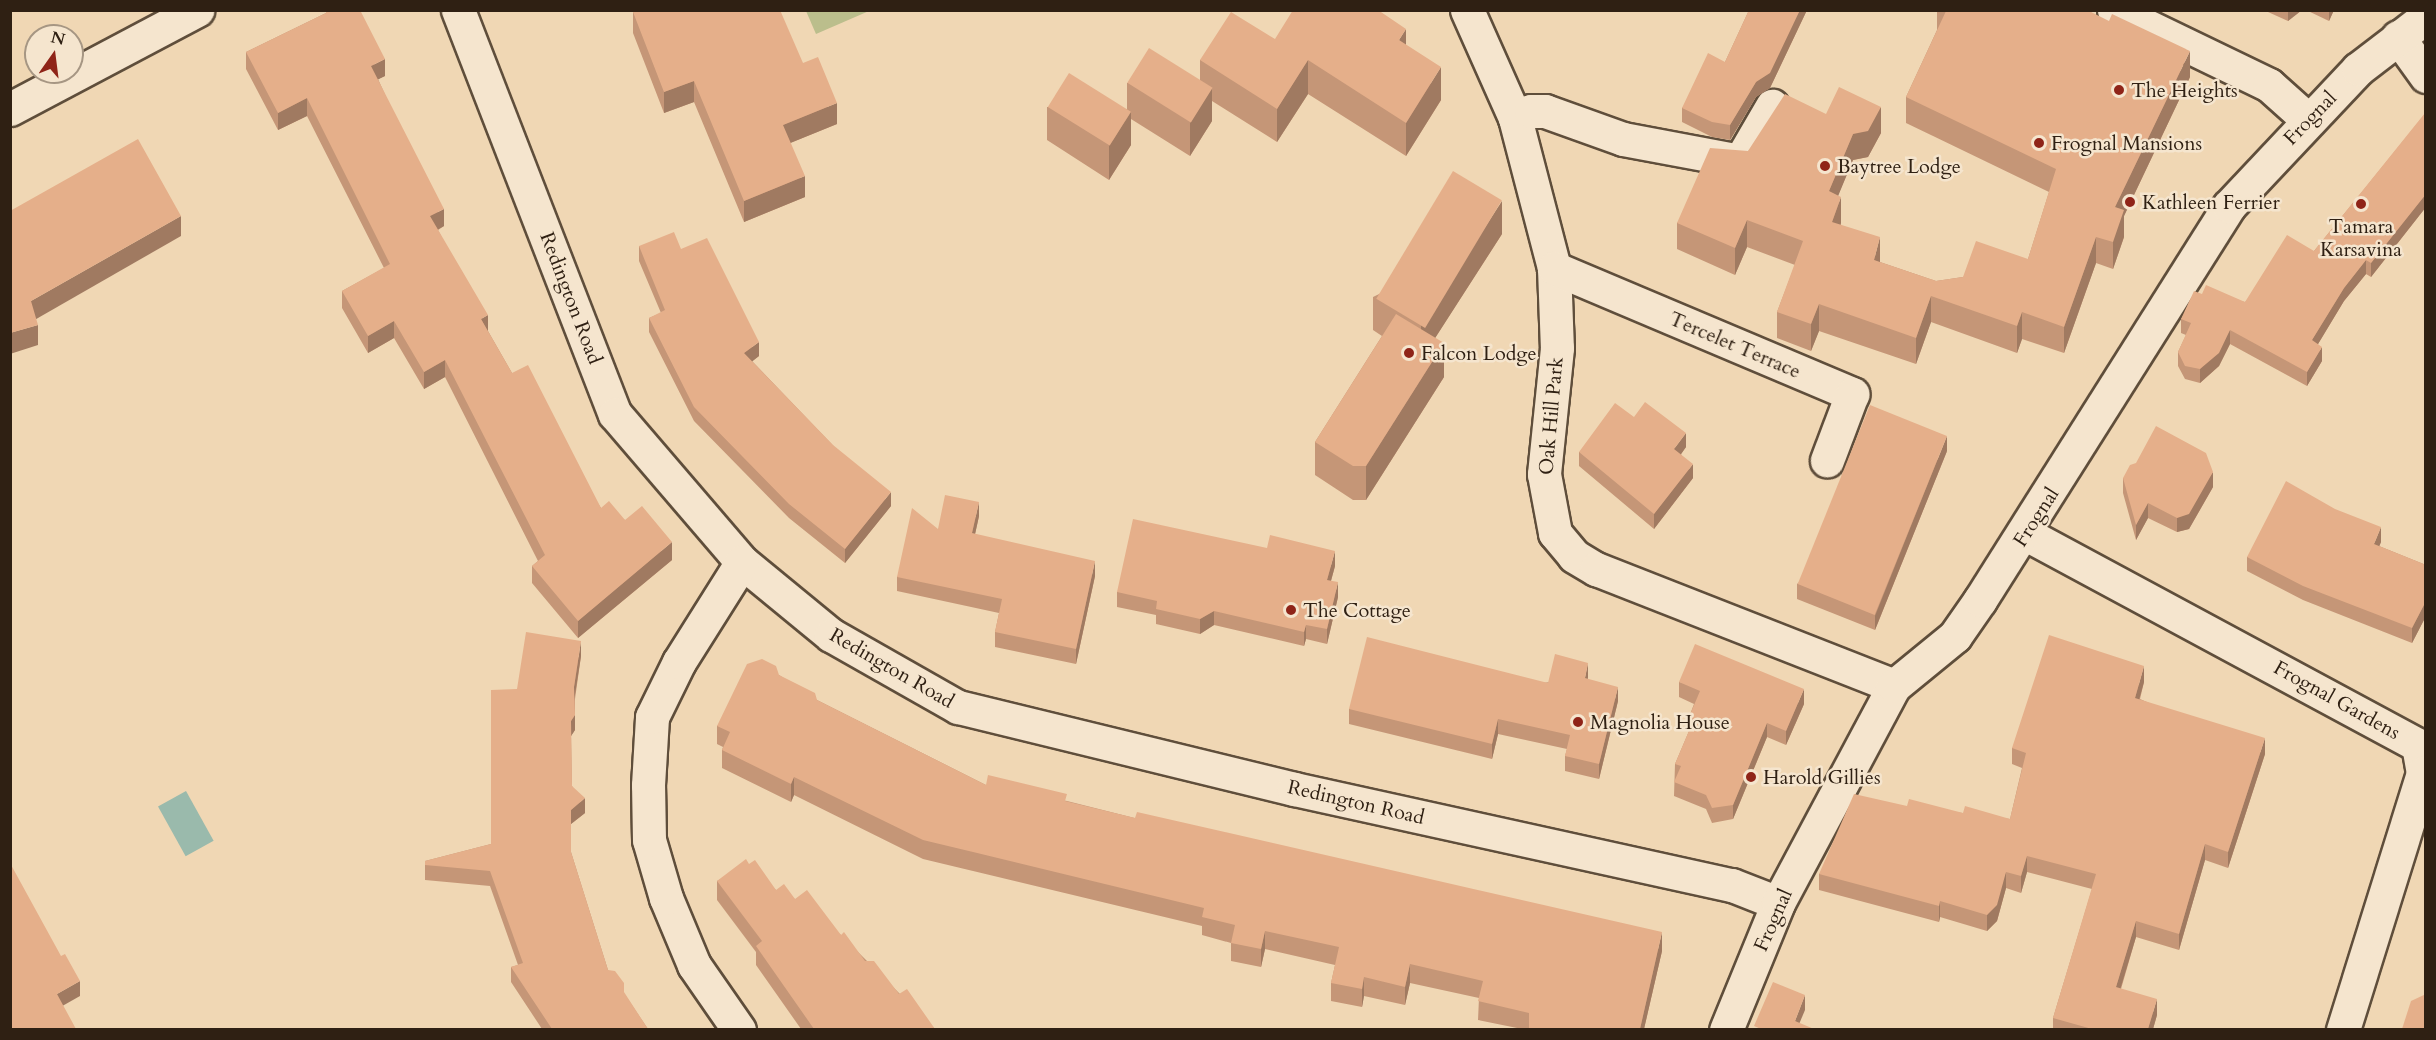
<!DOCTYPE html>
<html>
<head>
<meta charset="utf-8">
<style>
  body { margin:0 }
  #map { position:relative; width:2436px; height:1040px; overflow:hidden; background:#f0d7b4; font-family:Cardo,serif }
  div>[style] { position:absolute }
  .green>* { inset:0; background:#bbbe8c }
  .water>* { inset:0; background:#9abaac; transform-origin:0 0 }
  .roads { filter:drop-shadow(2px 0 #5f4e3b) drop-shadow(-2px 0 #5f4e3b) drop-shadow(0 2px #5f4e3b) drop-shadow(0 -2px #5f4e3b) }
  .minor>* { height:33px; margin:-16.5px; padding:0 16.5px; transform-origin:16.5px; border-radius:16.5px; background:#f5e5ce }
  .wall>* { inset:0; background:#c59677 }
  .shaded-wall>* { inset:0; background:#a07a61 }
  .building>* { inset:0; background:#e5af8a; transform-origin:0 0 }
  .dots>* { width:16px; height:16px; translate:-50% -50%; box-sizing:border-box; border:3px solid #f5e5ce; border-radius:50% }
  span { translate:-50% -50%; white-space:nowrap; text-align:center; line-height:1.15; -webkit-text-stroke:5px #f5e5ce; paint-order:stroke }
  .poi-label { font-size:20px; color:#2f2013 }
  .left { translate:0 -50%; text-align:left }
  .street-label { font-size:20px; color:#2f2013 }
  .frame { position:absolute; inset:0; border:12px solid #2f2013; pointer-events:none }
  .north { position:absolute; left:24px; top:24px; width:60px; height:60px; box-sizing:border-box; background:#f5e5ce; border:2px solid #a69683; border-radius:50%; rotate:14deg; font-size:16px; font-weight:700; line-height:24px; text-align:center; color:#2f2013 }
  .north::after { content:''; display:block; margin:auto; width:21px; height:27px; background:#8f2418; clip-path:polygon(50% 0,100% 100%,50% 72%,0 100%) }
</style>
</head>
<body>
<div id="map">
  <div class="green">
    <i style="clip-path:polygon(806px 11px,869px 11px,816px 34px)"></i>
  </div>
  <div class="water">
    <i style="left:186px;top:791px;width:57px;height:32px;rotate:61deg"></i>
  </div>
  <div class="roads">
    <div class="minor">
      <i style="left:458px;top:10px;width:433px;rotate:68.8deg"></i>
      <i style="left:615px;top:414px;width:195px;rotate:49.4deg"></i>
      <i style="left:742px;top:562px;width:115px;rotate:39.4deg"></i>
      <i style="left:831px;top:635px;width:146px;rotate:29.6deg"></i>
      <i style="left:958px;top:707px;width:346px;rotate:13.7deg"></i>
      <i style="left:1294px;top:789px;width:448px;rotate:12.4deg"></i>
      <i style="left:1732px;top:885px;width:49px;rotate:21.4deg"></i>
      <i style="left:1467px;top:10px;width:118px;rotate:66deg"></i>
      <i style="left:1515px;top:118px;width:155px;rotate:75.4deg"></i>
      <i style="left:1554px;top:268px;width:80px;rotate:87.9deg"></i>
      <i style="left:1557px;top:348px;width:127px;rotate:95.9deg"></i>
      <i style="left:1544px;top:474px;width:60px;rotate:79.4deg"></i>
      <i style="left:1555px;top:533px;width:30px;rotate:50deg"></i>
      <i style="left:1574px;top:556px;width:26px;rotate:31deg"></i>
      <i style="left:1596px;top:569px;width:320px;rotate:21.4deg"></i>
      <i style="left:2114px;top:10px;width:172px;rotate:25.8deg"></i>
      <i style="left:2269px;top:85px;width:51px;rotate:41.8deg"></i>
      <i style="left:2398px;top:37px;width:48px;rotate:54.3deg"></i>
      <i style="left:10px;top:109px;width:212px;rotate:-27.9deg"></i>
      <i style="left:1515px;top:118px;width:17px;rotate:-24deg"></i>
      <i style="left:1531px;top:111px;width:14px"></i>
      <i style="left:1545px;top:111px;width:83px;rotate:19.7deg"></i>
      <i style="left:1623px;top:139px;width:119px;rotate:10.6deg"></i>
      <i style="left:1740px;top:161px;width:64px;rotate:-59.8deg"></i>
      <i style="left:1554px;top:268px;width:324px;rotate:22.9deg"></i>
      <i style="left:1852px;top:394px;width:71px;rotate:110.7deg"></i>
      <i style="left:2026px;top:534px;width:445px;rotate:28.3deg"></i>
      <i style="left:2418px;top:745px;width:28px;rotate:80deg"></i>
      <i style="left:2423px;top:773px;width:269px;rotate:107.3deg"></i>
      <i style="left:739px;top:1030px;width:79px;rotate:-124.7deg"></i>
      <i style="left:694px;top:965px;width:73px;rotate:-112.7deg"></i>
      <i style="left:666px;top:898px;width:60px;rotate:-106.3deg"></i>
      <i style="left:649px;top:840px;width:55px;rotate:-91deg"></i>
      <i style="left:648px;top:785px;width:68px;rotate:-86.6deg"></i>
      <i style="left:652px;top:717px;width:61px;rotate:-63.9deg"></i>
      <i style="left:679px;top:662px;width:118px;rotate:-57.8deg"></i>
      <i style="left:1726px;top:1030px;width:137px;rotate:-67.7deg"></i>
      <i style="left:1778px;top:903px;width:246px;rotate:-61.9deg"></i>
      <i style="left:1894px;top:686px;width:79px;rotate:-39.3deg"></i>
      <i style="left:1955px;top:636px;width:44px;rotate:-55.2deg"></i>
      <i style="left:1980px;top:600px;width:466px;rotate:-57.7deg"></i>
      <i style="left:2229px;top:206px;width:188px;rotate:-46.7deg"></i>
      <i style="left:2358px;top:69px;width:86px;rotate:-37.4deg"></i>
    </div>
  </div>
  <div class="wall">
    <i style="clip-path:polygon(1749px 10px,1807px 10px,1770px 88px,1756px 97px,1730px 140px,1712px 137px,1682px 122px,1682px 108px,1725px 62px)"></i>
    <i style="clip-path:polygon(1937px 10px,2087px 10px,2190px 77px,2124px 216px,2124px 237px,2113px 269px,2096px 263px,2064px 353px,2022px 339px,2017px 353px,1931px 322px,1916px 364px,1819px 331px,1811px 351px,1777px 338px,1777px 312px,1795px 265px,1747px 247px,1735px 275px,1677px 249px,1677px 223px,1748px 151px,1826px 114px,1881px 133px,1868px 157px,1853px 160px,1838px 195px,1841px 225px,1880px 262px,1936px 281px,1963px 277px,2028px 259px,2049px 192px,1906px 123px,1906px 97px,1937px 30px)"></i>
    <i style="clip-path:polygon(2268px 10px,2302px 10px,2288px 21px,2268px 12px)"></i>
    <i style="clip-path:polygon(2306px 10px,2334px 10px,2329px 21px)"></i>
    <i style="clip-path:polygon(633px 12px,803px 63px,837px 124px,790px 143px,805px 197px,744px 222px,694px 102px,664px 113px,633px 33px)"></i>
    <i style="clip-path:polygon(326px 13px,385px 76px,378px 79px,444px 226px,438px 230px,488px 331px,512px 373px,601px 508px,625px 520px,672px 560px,578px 638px,532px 583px,532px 566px,538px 561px,445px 377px,424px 389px,394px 338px,368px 353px,342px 308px,342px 291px,384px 268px,307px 116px,278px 130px,246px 69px,246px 52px)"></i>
    <i style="clip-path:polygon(1275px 39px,1406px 45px,1441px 100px,1406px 156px,1308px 94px,1277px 142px,1212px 101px,1212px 121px,1190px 156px,1131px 119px,1131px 145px,1109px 180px,1047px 140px,1047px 107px,1127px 109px,1127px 83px,1200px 81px,1200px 60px)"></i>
    <i style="clip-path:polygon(2426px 113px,2426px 207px,2371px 277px,2366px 274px,2344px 301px,2318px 344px,2322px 361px,2307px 386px,2230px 344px,2219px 366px,2200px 383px,2185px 379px,2178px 366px,2178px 352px,2186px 335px,2181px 333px,2181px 319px,2202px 294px,2245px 302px,2314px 251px)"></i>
    <i style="clip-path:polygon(1502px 234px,1435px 338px,1444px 377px,1366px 500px,1353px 500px,1315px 475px,1315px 442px,1382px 336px,1373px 330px,1373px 297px)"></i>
    <i style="clip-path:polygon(639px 246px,681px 249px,759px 356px,752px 361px,891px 506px,845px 563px,789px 518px,694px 421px,649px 332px,649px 318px,661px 313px,639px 261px)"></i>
    <i style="clip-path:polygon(1686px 447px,1681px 454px,1693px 478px,1654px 529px,1579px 466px,1579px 452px)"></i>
    <i style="clip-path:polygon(1947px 451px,1875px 630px,1797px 599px,1797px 584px)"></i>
    <i style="clip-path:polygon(2123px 478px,2213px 487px,2189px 529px,2177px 532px,2148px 518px,2136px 540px,2123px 493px)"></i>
    <i style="clip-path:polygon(979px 516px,975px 534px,1095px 576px,1076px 664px,995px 647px,995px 632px,999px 613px,897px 591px,897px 577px,938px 529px)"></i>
    <i style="clip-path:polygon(2381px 542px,2379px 546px,2426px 565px,2426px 616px,2412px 643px,2303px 600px,2247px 571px,2247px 557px)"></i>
    <i style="clip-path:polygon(1335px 566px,1331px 581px,1338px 597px,1327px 644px,1306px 639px,1304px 646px,1214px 625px,1200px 634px,1156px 624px,1156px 615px,1117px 607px,1117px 592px)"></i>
    <i style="clip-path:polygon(581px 656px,575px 699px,575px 730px,571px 736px,572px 786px,585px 813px,571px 824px,571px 852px,608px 970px,648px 1029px,542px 1029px,511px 982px,511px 967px,518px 965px,490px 886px,425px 880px,425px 861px,491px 844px,517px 689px)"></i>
    <i style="clip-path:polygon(779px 675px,817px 700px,986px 785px,1067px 801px,1662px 951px,1644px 1029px,1522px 1029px,1478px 1020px,1479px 998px,1410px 983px,1405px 1005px,1364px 996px,1362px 1007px,1331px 1001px,1331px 983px,1335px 965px,1265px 949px,1261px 967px,1231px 961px,1231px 943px,1202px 935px,1202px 926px,923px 859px,794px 795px,791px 802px,722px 768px,722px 750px,723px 747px,717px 744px,717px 726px)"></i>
    <i style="clip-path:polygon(1588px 677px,1588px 679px,1618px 701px,1599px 779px,1565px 771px,1565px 756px,1567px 749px,1498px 734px,1492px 759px,1349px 724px,1349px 709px)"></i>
    <i style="clip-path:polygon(1679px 682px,1804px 704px,1786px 745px,1767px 737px,1733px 819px,1712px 823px,1706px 809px,1674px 796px,1675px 764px,1689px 731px,1689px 717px,1694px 704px,1679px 697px)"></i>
    <i style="clip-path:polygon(2144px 682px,2140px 699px,2265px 754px,2228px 868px,2205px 860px,2179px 950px,2136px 937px,2121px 989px,2157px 1015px,2153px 1029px,2053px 1029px,2053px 1018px,2092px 889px,2027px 872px,2021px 893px,2006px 888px,1997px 921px,1987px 931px,1940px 917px,1939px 922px,1819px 890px,1819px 874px,1907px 806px,2010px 819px,2022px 768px,2012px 764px,2012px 748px)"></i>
    <i style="clip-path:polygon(749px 864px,776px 890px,795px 899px,841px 935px,935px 1029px,801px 1029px,756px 965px,756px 952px,717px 900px,717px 881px)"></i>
  </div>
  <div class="shaded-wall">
    <i style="clip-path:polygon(1800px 10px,1807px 10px,1770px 88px,1756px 97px,1730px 140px,1730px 125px,1756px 82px)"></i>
    <i style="clip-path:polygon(2288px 10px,2302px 10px,2288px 21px)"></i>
    <i style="clip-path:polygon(2329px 10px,2334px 10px,2329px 21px)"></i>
    <i style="clip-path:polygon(1406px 29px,1406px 62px,1399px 40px)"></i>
    <i style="clip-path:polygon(2190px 51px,2190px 77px,2124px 216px,2124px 237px,2113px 269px,2113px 242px,2115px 207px)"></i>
    <i style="clip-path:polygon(385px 59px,385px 76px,371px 83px,371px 66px)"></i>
    <i style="clip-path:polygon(1308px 60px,1308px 94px,1277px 142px,1277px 109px)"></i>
    <i style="clip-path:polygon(1441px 67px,1441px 100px,1406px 156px,1406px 123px)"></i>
    <i style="clip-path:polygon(694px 81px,694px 102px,664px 113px,664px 92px)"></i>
    <i style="clip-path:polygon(1212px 88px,1212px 121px,1190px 156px,1190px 123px)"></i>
    <i style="clip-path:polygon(307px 98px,307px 116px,278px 130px,278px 113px)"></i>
    <i style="clip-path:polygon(837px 103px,837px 124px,783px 146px,783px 125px)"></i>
    <i style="clip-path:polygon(1881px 107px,1881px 133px,1868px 157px,1853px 160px,1829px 218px,1829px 191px,1853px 134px)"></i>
    <i style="clip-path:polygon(1131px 112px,1131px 145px,1109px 180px,1109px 146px)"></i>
    <i style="clip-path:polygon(805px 176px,805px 197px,744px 222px,744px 201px)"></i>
    <i style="clip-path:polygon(2426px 194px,2426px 207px,2371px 277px,2371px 263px)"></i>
    <i style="clip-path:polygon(1841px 197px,1841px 223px,1832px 248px,1832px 222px)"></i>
    <i style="clip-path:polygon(1502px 201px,1502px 234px,1421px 360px,1421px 326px)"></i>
    <i style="clip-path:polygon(444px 209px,444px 226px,430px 234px,430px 216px)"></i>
    <i style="clip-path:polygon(181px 216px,181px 236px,31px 322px,31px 301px)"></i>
    <i style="clip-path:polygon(1747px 220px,1747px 247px,1735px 275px,1735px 248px)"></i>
    <i style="clip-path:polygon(1880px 237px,1880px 263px,1874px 260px)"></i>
    <i style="clip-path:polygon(2096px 237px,2096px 263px,2064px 353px,2064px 327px)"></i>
    <i style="clip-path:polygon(2366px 260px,2366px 274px,2344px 301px,2312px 354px,2312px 340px,2344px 288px)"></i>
    <i style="clip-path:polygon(1931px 296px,1931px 322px,1916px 364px,1916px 338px)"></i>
    <i style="clip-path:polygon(1819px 304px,1819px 331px,1811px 351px,1811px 324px)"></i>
    <i style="clip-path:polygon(2022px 312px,2022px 339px,2017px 353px,2017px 326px)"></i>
    <i style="clip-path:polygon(488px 315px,488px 332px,481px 319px)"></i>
    <i style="clip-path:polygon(394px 321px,394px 338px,368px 353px,368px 336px)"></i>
    <i style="clip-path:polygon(38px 325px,38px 345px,10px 354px,10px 333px)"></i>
    <i style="clip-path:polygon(2230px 330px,2230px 344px,2219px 366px,2200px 383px,2200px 369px)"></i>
    <i style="clip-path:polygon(759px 342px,759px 356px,744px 368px,744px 353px)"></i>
    <i style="clip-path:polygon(1444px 343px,1444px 377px,1366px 500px,1366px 466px)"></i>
    <i style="clip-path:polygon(2322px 347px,2322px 361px,2307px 386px,2307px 372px)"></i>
    <i style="clip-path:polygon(445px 360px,445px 377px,424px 389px,424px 372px)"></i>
    <i style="clip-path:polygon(1686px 433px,1686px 447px,1674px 464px,1674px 449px)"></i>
    <i style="clip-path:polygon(1947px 436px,1947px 451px,1875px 630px,1875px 616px)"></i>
    <i style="clip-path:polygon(1693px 464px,1693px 478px,1654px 529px,1654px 514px)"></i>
    <i style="clip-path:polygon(2213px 472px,2213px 487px,2189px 529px,2177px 532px,2177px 518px)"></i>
    <i style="clip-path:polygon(891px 492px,891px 506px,845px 563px,845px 549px)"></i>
    <i style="clip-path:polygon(979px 502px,979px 516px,972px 548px,972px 533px)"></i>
    <i style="clip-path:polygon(2148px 503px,2148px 518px,2136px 540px,2136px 525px)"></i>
    <i style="clip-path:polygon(2381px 527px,2381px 542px,2374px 559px,2374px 544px)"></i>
    <i style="clip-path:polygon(672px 542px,672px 560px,578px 638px,578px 621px)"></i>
    <i style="clip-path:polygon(1335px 551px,1335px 566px,1327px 595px,1327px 580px)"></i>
    <i style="clip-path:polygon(1095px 561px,1095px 576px,1076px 664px,1076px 649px)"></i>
    <i style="clip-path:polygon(1338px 582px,1338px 597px,1327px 644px,1327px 629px)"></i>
    <i style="clip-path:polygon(2426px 601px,2426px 616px,2412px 643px,2412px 628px)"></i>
    <i style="clip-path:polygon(1214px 611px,1214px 625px,1200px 634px,1200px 619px)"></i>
    <i style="clip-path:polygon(1306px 625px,1306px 639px,1304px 646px,1304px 632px)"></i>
    <i style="clip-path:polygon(581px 641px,581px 656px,574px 701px,574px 687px)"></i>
    <i style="clip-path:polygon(1588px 663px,1588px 677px,1585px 693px,1585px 678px)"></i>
    <i style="clip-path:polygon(2144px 666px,2144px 682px,2135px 714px,2135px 698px)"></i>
    <i style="clip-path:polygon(1618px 687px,1618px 701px,1599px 779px,1599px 764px)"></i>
    <i style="clip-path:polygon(1804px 689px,1804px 704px,1786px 745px,1786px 731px)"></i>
    <i style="clip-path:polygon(575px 715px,575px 730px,571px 736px,571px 721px)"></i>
    <i style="clip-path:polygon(1498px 719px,1498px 734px,1492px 759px,1492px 744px)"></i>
    <i style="clip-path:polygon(1767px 723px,1767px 737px,1733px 819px,1733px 805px)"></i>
    <i style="clip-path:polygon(2265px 738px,2265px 754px,2228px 868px,2228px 852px)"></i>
    <i style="clip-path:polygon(794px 777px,794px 795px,791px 802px,791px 784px)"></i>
    <i style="clip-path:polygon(585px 798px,585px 813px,571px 824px,571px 810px)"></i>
    <i style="clip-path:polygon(2205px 844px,2205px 860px,2179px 950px,2179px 934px)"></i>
    <i style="clip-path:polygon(2027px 856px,2027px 872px,2021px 893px,2021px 876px)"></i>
    <i style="clip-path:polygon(2006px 872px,2006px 888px,1997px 921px,1987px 931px,1987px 915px)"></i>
    <i style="clip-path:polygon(1940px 901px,1940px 917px,1939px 922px,1939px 906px)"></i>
    <i style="clip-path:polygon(2136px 921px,2136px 937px,2116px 1003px,2116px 987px)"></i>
    <i style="clip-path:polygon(1265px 931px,1265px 949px,1261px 967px,1261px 949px)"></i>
    <i style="clip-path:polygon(1662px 932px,1662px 951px,1644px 1029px,1640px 1029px)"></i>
    <i style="clip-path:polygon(1410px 964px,1410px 983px,1405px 1005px,1405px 987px)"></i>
    <i style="clip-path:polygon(1364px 977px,1364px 996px,1362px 1007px,1362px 989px)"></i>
    <i style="clip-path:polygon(80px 981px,80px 996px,57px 1009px,57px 994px)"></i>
    <i style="clip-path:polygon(1805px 995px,1805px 1010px,1797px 1029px,1795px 1021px)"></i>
    <i style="clip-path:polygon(2157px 999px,2157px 1015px,2153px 1029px,2148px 1029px)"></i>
  </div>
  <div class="building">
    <i style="clip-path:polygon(326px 10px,360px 10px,385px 59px,371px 66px,444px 209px,430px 216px,488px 315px,481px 319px,512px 373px,528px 365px,601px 508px,609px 501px,625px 520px,642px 506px,672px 542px,578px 621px,532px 566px,545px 555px,445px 360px,424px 372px,394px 321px,368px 336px,342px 291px,390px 264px,307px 98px,278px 113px,246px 52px,326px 13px)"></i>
    <i style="clip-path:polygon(636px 10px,780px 10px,803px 63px,818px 57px,837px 103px,783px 125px,805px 176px,744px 201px,694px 81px,664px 92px,633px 12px)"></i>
    <i style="clip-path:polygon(1293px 10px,1378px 10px,1406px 29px,1399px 40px,1441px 67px,1406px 123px,1308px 60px,1277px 109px,1200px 60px,1231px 12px,1275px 39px)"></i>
    <i style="clip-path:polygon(1749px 10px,1800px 10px,1770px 73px,1756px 82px,1730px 125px,1712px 122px,1682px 108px,1708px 53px,1725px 62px)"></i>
    <i style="clip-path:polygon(1944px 10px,2087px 10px,2109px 21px,2112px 14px,2190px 51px,2115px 207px,2124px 210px,2113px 242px,2096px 237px,2064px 327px,2022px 312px,2017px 326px,1931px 296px,1916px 338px,1819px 304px,1811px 324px,1777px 312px,1803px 241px,1747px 220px,1735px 248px,1677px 223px,1710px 148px,1748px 151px,1785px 94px,1826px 114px,1839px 87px,1881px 107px,1868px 131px,1853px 134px,1829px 191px,1841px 197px,1832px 222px,1880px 237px,1874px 260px,1936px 281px,1963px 277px,1976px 241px,2028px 259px,2056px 169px,1906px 97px,1946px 11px)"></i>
    <i style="left:1149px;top:48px;width:75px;height:41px;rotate:32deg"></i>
    <i style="left:1069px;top:73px;width:73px;height:40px;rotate:32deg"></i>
    <i style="clip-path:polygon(2425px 113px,2426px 113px,2426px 194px,2371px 263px,2366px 260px,2344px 288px,2312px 340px,2322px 347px,2307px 372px,2230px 330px,2219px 353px,2200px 369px,2185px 366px,2178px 352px,2191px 323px,2181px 319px,2194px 291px,2202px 294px,2206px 285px,2245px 302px,2287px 235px,2314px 251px)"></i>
    <i style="clip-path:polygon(138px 139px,181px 216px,31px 301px,38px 325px,10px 333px,10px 211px)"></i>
    <i style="left:1453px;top:171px;width:57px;height:149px;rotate:31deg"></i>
    <i style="clip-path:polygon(674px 232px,681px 249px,707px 238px,759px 342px,744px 353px,833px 445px,891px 492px,845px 549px,789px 504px,694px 407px,649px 318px,665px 310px,639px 246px)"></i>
    <i style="clip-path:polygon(1396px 314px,1444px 343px,1366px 466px,1353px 466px,1315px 442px)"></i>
    <i style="clip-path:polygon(1645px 402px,1686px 433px,1674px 449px,1693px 464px,1654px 514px,1579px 452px,1615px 403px,1634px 417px)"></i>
    <i style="left:1870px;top:405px;width:83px;height:193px;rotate:22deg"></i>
    <i style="clip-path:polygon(2156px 426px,2206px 453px,2213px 472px,2189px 514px,2177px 518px,2148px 503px,2136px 525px,2123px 478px,2130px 465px,2136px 463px)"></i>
    <i style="clip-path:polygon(2286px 481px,2335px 509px,2381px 527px,2374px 544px,2426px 565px,2426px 601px,2412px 628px,2303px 586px,2247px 557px)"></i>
    <i style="clip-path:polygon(945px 495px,979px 502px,972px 533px,1095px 561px,1076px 649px,995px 632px,1002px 599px,897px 577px,912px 508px,938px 529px)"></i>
    <i style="clip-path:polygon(1133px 519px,1267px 548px,1270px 535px,1335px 551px,1327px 580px,1338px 582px,1327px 629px,1306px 625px,1304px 632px,1214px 611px,1200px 619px,1156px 609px,1157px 601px,1117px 592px)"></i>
    <i style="clip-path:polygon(526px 632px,581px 641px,574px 687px,575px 715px,571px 721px,572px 786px,585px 798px,571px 810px,571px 852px,608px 970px,615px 971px,624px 983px,624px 992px,648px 1029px,552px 1029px,511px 967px,523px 963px,490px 871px,425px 865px,425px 861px,491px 844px,491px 690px,517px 689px)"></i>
    <i style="clip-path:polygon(2049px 635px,2144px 666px,2135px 698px,2265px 738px,2228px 852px,2205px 844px,2179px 934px,2136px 921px,2116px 987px,2157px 999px,2148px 1029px,2092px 1029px,2053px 1018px,2096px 874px,2027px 856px,2021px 876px,2006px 872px,1997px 905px,1987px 915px,1940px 901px,1939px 906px,1819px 874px,1854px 794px,1907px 806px,1909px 799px,1963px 813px,1965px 806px,2010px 819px,2026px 753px,2012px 748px)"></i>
    <i style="clip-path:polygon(1367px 637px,1548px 683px,1555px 654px,1588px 663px,1585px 678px,1618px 687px,1599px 764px,1565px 756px,1570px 735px,1498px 719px,1492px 744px,1349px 709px)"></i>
    <i style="clip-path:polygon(1695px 644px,1804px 689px,1786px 731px,1767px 723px,1733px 805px,1712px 808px,1706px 795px,1674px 782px,1681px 766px,1675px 764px,1694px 719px,1689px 717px,1700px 691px,1679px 682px)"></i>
    <i style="clip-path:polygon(762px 659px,776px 666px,779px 675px,815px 693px,817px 700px,986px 785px,988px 775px,1067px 794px,1065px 801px,1135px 818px,1137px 812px,1662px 932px,1640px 1029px,1529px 1029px,1529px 1013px,1478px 1001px,1483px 981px,1410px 964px,1405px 987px,1364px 977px,1362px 989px,1331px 983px,1339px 947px,1265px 931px,1261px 949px,1231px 943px,1235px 925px,1202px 917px,1204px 908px,923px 840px,794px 777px,791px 784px,722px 750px,730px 732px,717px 726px,747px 664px)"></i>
    <i style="clip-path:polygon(746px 859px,749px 864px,755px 860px,776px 890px,784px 884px,795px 899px,807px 890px,841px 935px,844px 932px,865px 961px,874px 961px,899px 994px,907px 989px,935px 1029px,814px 1029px,756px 946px,762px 941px,717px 881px)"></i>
    <i style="clip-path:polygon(10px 863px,61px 956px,65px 954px,80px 981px,57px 994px,76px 1029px,10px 1029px)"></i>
    <i style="clip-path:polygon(1773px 982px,1805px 995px,1795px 1021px,1814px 1029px,1761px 1029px,1754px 1026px)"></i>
    <i style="clip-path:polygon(2426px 994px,2426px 1029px,2402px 1029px,2411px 1001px)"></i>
  </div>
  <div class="dots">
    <i style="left:2119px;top:90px;background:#8f2418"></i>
    <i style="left:2039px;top:143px;background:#8f2418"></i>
    <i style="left:1825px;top:166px;background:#8f2418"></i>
    <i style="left:2130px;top:202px;background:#8f2418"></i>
    <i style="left:2361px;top:204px;background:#8f2418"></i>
    <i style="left:1409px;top:353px;background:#8f2418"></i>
    <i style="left:1291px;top:610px;background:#8f2418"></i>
    <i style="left:1578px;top:722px;background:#8f2418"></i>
    <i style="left:1751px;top:777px;background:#8f2418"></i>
  </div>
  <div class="poi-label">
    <span class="left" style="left:2131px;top:90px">The Heights</span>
    <span class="left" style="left:2051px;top:143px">Frognal Mansions</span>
    <span class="left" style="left:1837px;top:166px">Baytree Lodge</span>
    <span class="left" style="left:2142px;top:202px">Kathleen Ferrier</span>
    <span style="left:2361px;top:238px">Tamara<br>Karsavina</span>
    <span class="left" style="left:1421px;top:353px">Falcon Lodge</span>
    <span class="left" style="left:1303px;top:610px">The Cottage</span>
    <span class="left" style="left:1590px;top:722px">Magnolia House</span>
    <span class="left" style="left:1763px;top:777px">Harold Gillies</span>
  </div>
  <div class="street-label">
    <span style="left:2310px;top:118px;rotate:-46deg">Frognal</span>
    <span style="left:571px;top:298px;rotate:69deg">Redington Road</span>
    <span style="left:1735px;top:345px;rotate:23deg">Tercelet Terrace</span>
    <span style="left:1551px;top:416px;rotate:-85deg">Oak Hill Park</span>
    <span style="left:2036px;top:517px;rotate:-57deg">Frognal</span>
    <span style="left:892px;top:668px;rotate:30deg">Redington Road</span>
    <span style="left:2337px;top:700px;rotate:29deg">Frognal Gardens</span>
    <span style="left:1356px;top:802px;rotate:13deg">Redington Road</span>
    <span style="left:1773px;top:920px;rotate:-66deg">Frognal</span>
  </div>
  <div class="frame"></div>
  <div class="north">N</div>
</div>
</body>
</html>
